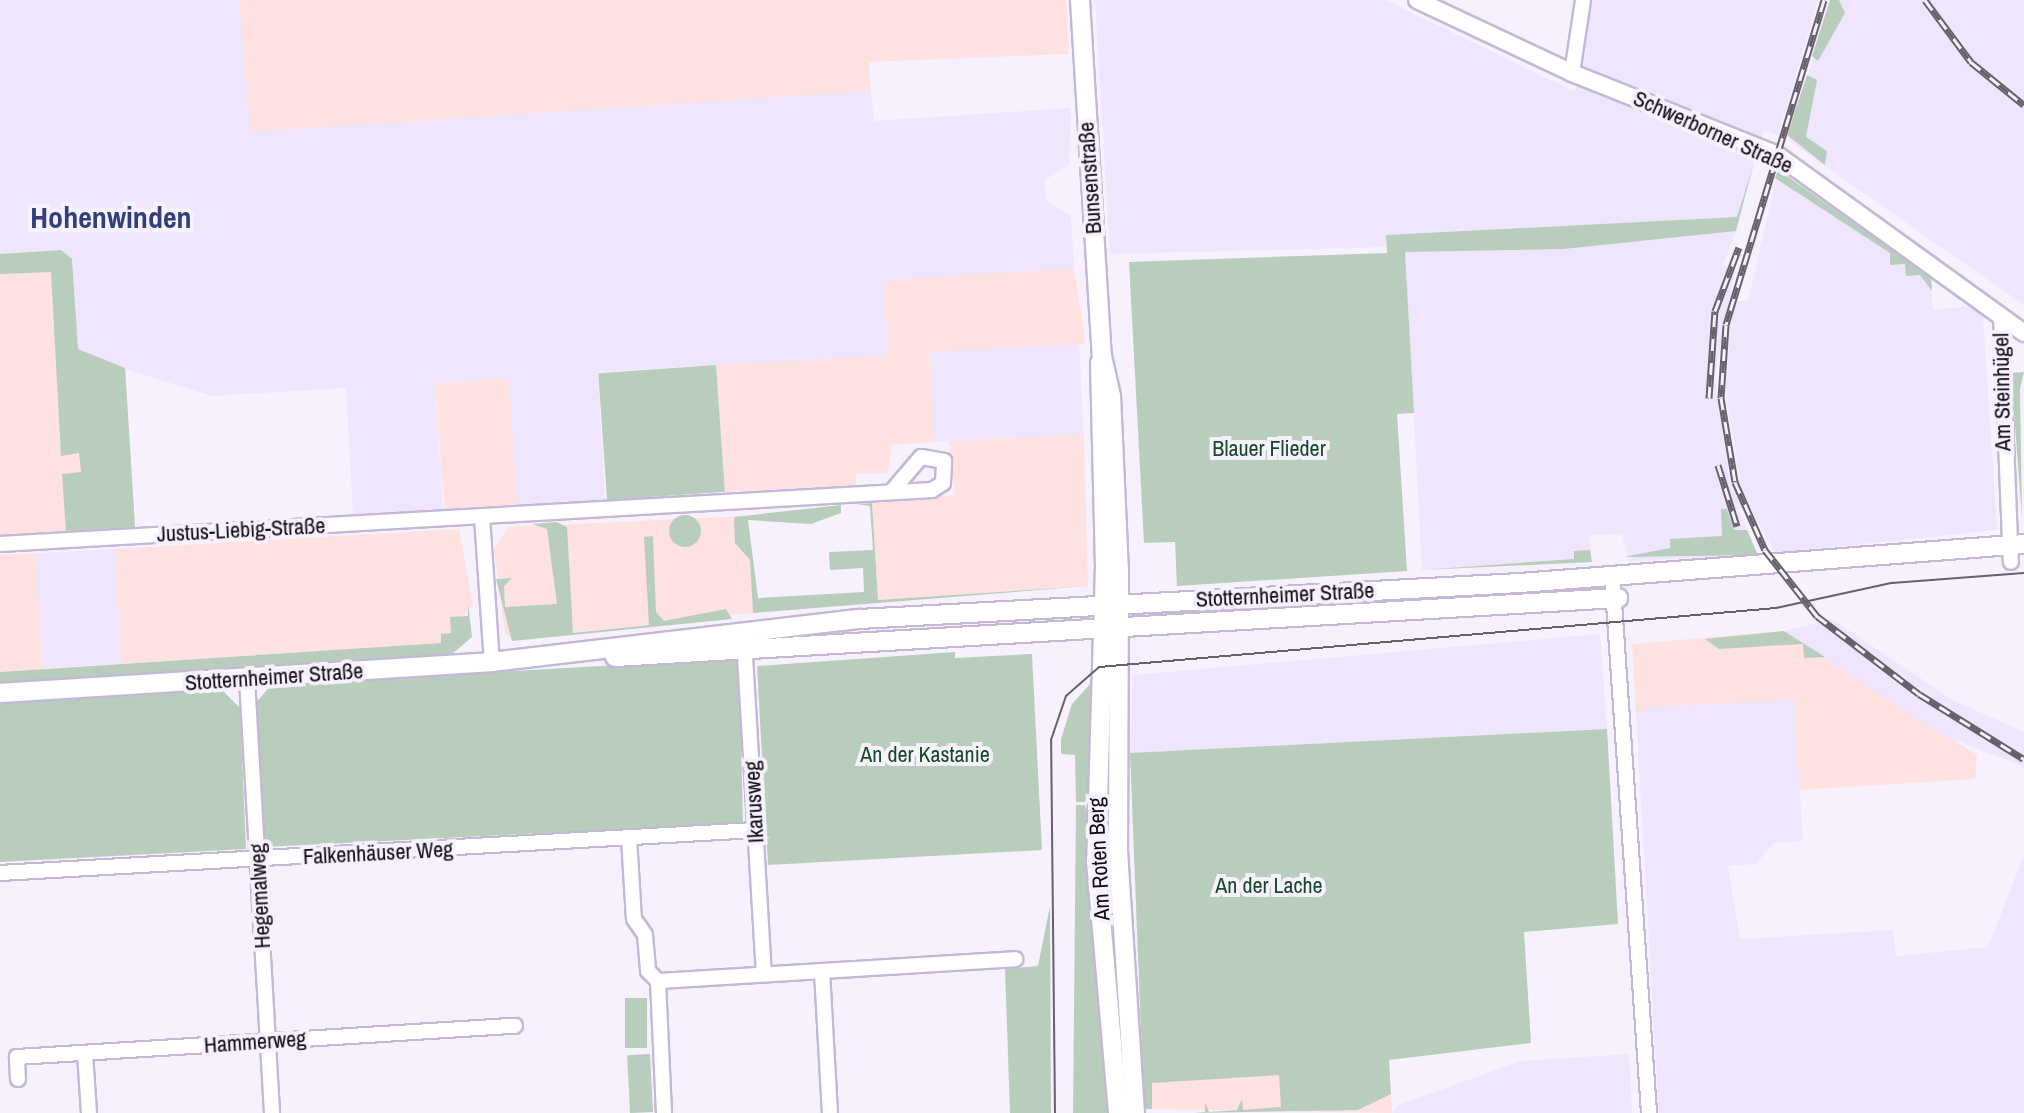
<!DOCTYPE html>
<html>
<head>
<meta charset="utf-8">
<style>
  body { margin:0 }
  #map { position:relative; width:2024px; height:1113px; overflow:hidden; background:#f6f1fd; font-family:"Archivo Narrow",sans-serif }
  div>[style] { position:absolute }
  .commercial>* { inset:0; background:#fde2e1; transform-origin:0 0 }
  .built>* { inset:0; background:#efe6fd; transform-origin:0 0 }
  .green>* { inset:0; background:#b9cdbd; transform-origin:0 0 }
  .round { border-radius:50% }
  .roads { filter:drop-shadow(2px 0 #c4b8d6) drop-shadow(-2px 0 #c4b8d6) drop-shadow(0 2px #c4b8d6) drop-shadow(0 -2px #c4b8d6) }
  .minor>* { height:14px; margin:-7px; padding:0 7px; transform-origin:7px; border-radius:7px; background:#fff }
  .tertiary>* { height:16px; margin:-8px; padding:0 8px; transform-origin:8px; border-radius:8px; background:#fff }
  .secondary>* { height:18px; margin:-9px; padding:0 9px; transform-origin:9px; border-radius:9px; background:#fff }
  .tram>* { height:2px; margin:-1px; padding:0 1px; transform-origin:1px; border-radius:1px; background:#66616c }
  .rail>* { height:7px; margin-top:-3.5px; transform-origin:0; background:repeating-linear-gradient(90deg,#f6f1fd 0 12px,#66616c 0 24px); box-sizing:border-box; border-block:2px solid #66616c }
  span { translate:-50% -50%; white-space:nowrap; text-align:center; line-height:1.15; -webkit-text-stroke:8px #f6f1fd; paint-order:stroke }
  .street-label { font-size:22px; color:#100c16 }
  .park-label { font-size:22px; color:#154a26 }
  .district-label { font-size:30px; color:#313f7a; font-weight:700 }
</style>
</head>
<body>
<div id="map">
  <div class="commercial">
    <i style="clip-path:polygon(239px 0,1066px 0,1069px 54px,869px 62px,871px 91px,250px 132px)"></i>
    <i style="clip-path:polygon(61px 250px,78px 349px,125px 368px,135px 527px,0 536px,0 254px)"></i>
    <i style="clip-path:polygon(1074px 268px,1086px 344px,930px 353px,935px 442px,892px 445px,888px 473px,856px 474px,856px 485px,724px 492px,716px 365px,888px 355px,884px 280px)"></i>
    <i style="left:509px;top:378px;width:127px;height:74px;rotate:86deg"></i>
    <i style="clip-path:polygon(1084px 434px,1088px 586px,878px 600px,872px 503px,955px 495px,949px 441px)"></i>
    <i style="clip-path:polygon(747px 516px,753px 613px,515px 639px,505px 634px,494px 549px,508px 527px)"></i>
    <i style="clip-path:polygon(459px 529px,473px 604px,441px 643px,121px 664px,115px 549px)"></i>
    <i style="clip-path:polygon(36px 553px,42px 669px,0 672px,0 555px)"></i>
    <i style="clip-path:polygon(1784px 631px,1977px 755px,1975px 779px,1799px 790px,1794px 700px,1651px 707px,1636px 715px,1632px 644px)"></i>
    <i style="clip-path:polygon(1389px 1066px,1392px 1113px,1144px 1109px,1143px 1077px)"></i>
  </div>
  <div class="built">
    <i style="clip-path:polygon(0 0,239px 0,251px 132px,871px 91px,874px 121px,1071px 108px,1069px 165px,1045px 180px,1046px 201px,1071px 216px,1074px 268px,884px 280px,888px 355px,598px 372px,605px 500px,517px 505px,509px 378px,435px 383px,443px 510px,353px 514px,346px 388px,212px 396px,131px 371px,77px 350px,71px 259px,61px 250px,0 254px)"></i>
    <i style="clip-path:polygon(1095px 0,1386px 0,1575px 92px,1587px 0,1818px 0,1778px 135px,1764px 130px,1738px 217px,1387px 235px,1387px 247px,1110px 254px)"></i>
    <i style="clip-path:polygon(1830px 0,2024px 0,2024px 305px,1789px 141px)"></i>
    <i style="clip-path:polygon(1778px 170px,1931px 277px,1933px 310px,1969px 306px,1983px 315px,1997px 530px,1775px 553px,1750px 507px,1738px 509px,1758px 555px,1629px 561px,1622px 534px,1589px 535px,1592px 562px,1422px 570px,1405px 251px,1564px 248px,1736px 231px,1723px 265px,1735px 269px,1715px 377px,1730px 484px,1740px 478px,1726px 398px,1730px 327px,1736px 301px,1748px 301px)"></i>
    <i style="left:1079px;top:344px;width:90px;height:149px;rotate:87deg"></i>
    <i style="left:115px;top:549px;width:115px;height:79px;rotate:87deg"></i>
    <i style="clip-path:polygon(1832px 619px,1953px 700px,2024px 732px,2024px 767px,1940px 734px,1784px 631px)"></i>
    <i style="clip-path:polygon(1600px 634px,1607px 729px,1130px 753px,1133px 675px)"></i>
    <i style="clip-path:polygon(1794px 700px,1803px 841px,1773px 843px,1756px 864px,1728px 866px,1740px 939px,1893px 930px,1896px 956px,1988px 947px,2024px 855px,2024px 1113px,1659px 1113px,1636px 715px,1650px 707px)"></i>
    <i style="clip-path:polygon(1629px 1054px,1632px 1113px,1392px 1113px,1398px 1105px,1521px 1061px)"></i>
  </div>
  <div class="green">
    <i style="clip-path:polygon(1830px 0,1839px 0,1845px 13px,1818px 61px,1812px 56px)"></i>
    <i style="clip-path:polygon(1807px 75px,1817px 80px,1806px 137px,1827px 151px,1825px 165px,1787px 135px)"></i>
    <i style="clip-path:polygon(1754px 163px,1736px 231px,1563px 249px,1405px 252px,1414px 413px,1397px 414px,1407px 571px,1177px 586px,1175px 542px,1144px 543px,1129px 262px,1387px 253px,1386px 235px,1737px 217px)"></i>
    <i style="clip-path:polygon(1778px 170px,1931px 277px,1932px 291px,1920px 275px,1906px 276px,1905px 264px,1890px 265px,1890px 253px,1775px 178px)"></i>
    <i style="clip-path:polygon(61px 250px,72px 259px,78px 349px,125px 368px,135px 527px,66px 531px,62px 474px,81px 472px,79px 453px,61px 456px,51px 272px,0 274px,0 254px)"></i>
    <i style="left:716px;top:365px;width:127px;height:118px;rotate:86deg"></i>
    <i style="clip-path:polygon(2024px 372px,2020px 389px,2022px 518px,2011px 373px)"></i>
    <i style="clip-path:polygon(872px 503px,878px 600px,1088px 586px,753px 613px,750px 560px,735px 543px,734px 517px,841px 505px,841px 513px,811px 524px,748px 520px,758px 598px,864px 592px,863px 568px,830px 570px,829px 552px,873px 550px,870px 506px,856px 504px)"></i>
    <i style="clip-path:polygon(1721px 509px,1727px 509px,1734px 530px,1747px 530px,1758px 555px,1624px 557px,1670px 548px,1670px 539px,1722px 536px)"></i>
    <i class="round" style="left:669px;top:515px;width:32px;height:32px"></i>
    <i style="clip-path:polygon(556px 522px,567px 527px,573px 633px,649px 625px,644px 537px,653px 536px,656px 612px,664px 621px,726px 609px,732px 619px,512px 641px,496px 579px,512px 578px,504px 586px,505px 607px,557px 604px,547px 529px,532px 524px)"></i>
    <i style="clip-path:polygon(1590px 550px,1592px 562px,1422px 570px,1574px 559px,1574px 551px)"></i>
    <i style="clip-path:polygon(468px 603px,472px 637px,452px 654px,0 683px,0 672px,441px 643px,441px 634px,451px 633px,450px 617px,468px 616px)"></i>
    <i style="clip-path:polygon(1784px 631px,1825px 657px,1804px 658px,1803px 644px,1719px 649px,1705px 639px)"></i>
    <i style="clip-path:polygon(955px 652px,955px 658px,1032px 654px,1042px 850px,768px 865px,757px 666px)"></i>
    <i style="clip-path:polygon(739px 658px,743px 823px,266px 847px,255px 704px,271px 685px)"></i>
    <i style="clip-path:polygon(1091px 683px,1089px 786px,1085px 802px,1076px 802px,1075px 755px,1061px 754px,1061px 739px,1072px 704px)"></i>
    <i style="clip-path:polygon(219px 687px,240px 708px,246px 849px,0 862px,0 702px)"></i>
    <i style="clip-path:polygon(1607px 729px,1618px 924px,1524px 932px,1531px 1043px,1389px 1060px,1391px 1094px,1358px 1110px,1194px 1113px,1205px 1112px,1205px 1102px,1209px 1112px,1237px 1110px,1242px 1099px,1243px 1110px,1281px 1107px,1279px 1075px,1152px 1083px,1152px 1109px,1144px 1109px,1130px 753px)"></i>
    <i style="clip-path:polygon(1076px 805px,1085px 805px,1088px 821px,1110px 1113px,1073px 1113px)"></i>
    <i style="clip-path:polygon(1050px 906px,1051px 1113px,1010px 1113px,1005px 969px,1038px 966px)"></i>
    <i style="left:625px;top:998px;width:22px;height:50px"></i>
    <i style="left:650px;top:1054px;width:58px;height:23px;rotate:87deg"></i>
  </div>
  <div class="roads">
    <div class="minor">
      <i style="left:1572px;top:73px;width:74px;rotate:-81.4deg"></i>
      <i style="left:2001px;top:317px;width:245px;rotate:87.7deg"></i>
      <i style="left:482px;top:517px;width:145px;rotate:86.1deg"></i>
      <i style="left:0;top:544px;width:934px;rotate:-3.32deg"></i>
      <i style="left:932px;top:490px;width:13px;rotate:-32deg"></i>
      <i style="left:943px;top:483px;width:22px;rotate:-87deg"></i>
      <i style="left:944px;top:461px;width:23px;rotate:-170deg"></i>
      <i style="left:921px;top:457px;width:45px;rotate:130.5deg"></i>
      <i style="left:1612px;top:574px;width:540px;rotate:86.07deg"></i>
      <i style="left:744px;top:639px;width:336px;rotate:86.6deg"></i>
      <i style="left:247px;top:679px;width:435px;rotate:86.7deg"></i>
      <i style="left:629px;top:838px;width:81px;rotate:86.5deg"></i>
      <i style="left:634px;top:919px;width:19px;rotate:55deg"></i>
      <i style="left:645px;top:935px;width:36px;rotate:85deg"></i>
      <i style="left:648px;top:971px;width:14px;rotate:45deg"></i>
      <i style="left:658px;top:981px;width:132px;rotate:87.4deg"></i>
      <i style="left:0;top:873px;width:757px;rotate:-3.26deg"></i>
      <i style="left:822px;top:971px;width:142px;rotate:86.8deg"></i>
      <i style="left:658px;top:981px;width:358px;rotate:-3.5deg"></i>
      <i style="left:85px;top:1053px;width:60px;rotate:86.2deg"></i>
      <i style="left:18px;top:1079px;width:22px;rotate:-93deg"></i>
      <i style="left:17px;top:1057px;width:499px;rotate:-3.6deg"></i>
    </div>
    <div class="tertiary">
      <i style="left:1417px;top:0;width:171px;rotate:25.2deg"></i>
      <i style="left:1572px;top:73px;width:219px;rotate:21.7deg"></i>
      <i style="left:1776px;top:154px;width:306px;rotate:35.8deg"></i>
    </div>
    <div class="secondary">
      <i style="left:1080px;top:0;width:357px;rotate:86.5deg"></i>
      <i style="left:1102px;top:356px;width:41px;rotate:77.3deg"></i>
      <i style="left:1111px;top:396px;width:174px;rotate:87.4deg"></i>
      <i style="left:1119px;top:570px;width:281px;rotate:90.2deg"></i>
      <i style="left:1118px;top:851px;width:263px;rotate:86.3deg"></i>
      <i style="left:1100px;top:363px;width:202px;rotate:88.6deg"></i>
      <i style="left:1105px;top:565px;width:296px;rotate:91.7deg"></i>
      <i style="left:1096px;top:861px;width:253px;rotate:85deg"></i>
      <i style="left:615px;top:657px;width:1005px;rotate:-3.37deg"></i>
      <i style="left:0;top:693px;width:493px;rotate:-3.6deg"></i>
      <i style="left:492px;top:662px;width:370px;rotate:-6.7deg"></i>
      <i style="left:859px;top:619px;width:662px;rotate:-3.12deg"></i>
      <i style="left:1520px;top:583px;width:506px;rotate:-4.42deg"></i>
    </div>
  </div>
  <div class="tram">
    <i style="left:1055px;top:1113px;width:373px;rotate:-90.6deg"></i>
    <i style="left:1051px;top:740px;width:46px;rotate:-71.2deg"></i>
    <i style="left:1066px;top:696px;width:44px;rotate:-41.3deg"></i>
    <i style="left:1099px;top:667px;width:680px;rotate:-4.98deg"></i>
    <i style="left:1776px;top:608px;width:119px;rotate:-12.2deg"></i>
    <i style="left:1892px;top:583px;width:132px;rotate:-4.3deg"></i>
  </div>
  <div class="rail">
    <i style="left:1824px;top:0;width:339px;rotate:106.8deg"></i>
    <i style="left:1726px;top:325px;width:73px;rotate:93.9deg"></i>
    <i style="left:1721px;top:398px;width:85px;rotate:80.5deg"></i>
    <i style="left:1735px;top:482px;width:74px;rotate:66.2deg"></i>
    <i style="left:1765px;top:550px;width:84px;rotate:51.8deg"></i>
    <i style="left:1817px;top:616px;width:128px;rotate:37.4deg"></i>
    <i style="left:1919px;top:694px;width:123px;rotate:31.8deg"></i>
    <i style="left:1925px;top:0;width:77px;rotate:53.4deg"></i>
    <i style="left:1971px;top:62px;width:68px;rotate:39.1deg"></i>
    <i style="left:1709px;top:398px;width:87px;rotate:-86.1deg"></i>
    <i style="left:1715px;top:311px;width:68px;rotate:-69.4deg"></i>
    <i style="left:1718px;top:465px;width:64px;rotate:72.7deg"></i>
  </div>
  <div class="street-label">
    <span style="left:1713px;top:132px;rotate:24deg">Schwerborner Straße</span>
    <span style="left:1090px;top:178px;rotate:-94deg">Bunsenstraße</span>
    <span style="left:2002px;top:392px;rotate:-91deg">Am Steinhügel</span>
    <span style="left:241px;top:530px;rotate:-3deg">Justus-Liebig-Straße</span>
    <span style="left:1285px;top:595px;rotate:-3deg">Stotternheimer Straße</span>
    <span style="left:274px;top:677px;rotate:-4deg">Stotternheimer Straße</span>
    <span style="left:754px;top:802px;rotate:-93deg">Ikarusweg</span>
    <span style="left:378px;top:853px;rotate:-3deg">Falkenhäuser Weg</span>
    <span style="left:1099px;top:859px;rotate:-93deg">Am Roten Berg</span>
    <span style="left:260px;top:896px;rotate:-93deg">Hegemalweg</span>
    <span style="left:255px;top:1042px;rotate:-4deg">Hammerweg</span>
  </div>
  <div class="park-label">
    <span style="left:1269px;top:449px">Blauer Flieder</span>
    <span style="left:925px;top:755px">An der Kastanie</span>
    <span style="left:1269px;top:886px">An der Lache</span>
  </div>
  <div class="district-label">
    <span style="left:111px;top:217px">Hohenwinden</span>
  </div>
</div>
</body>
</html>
